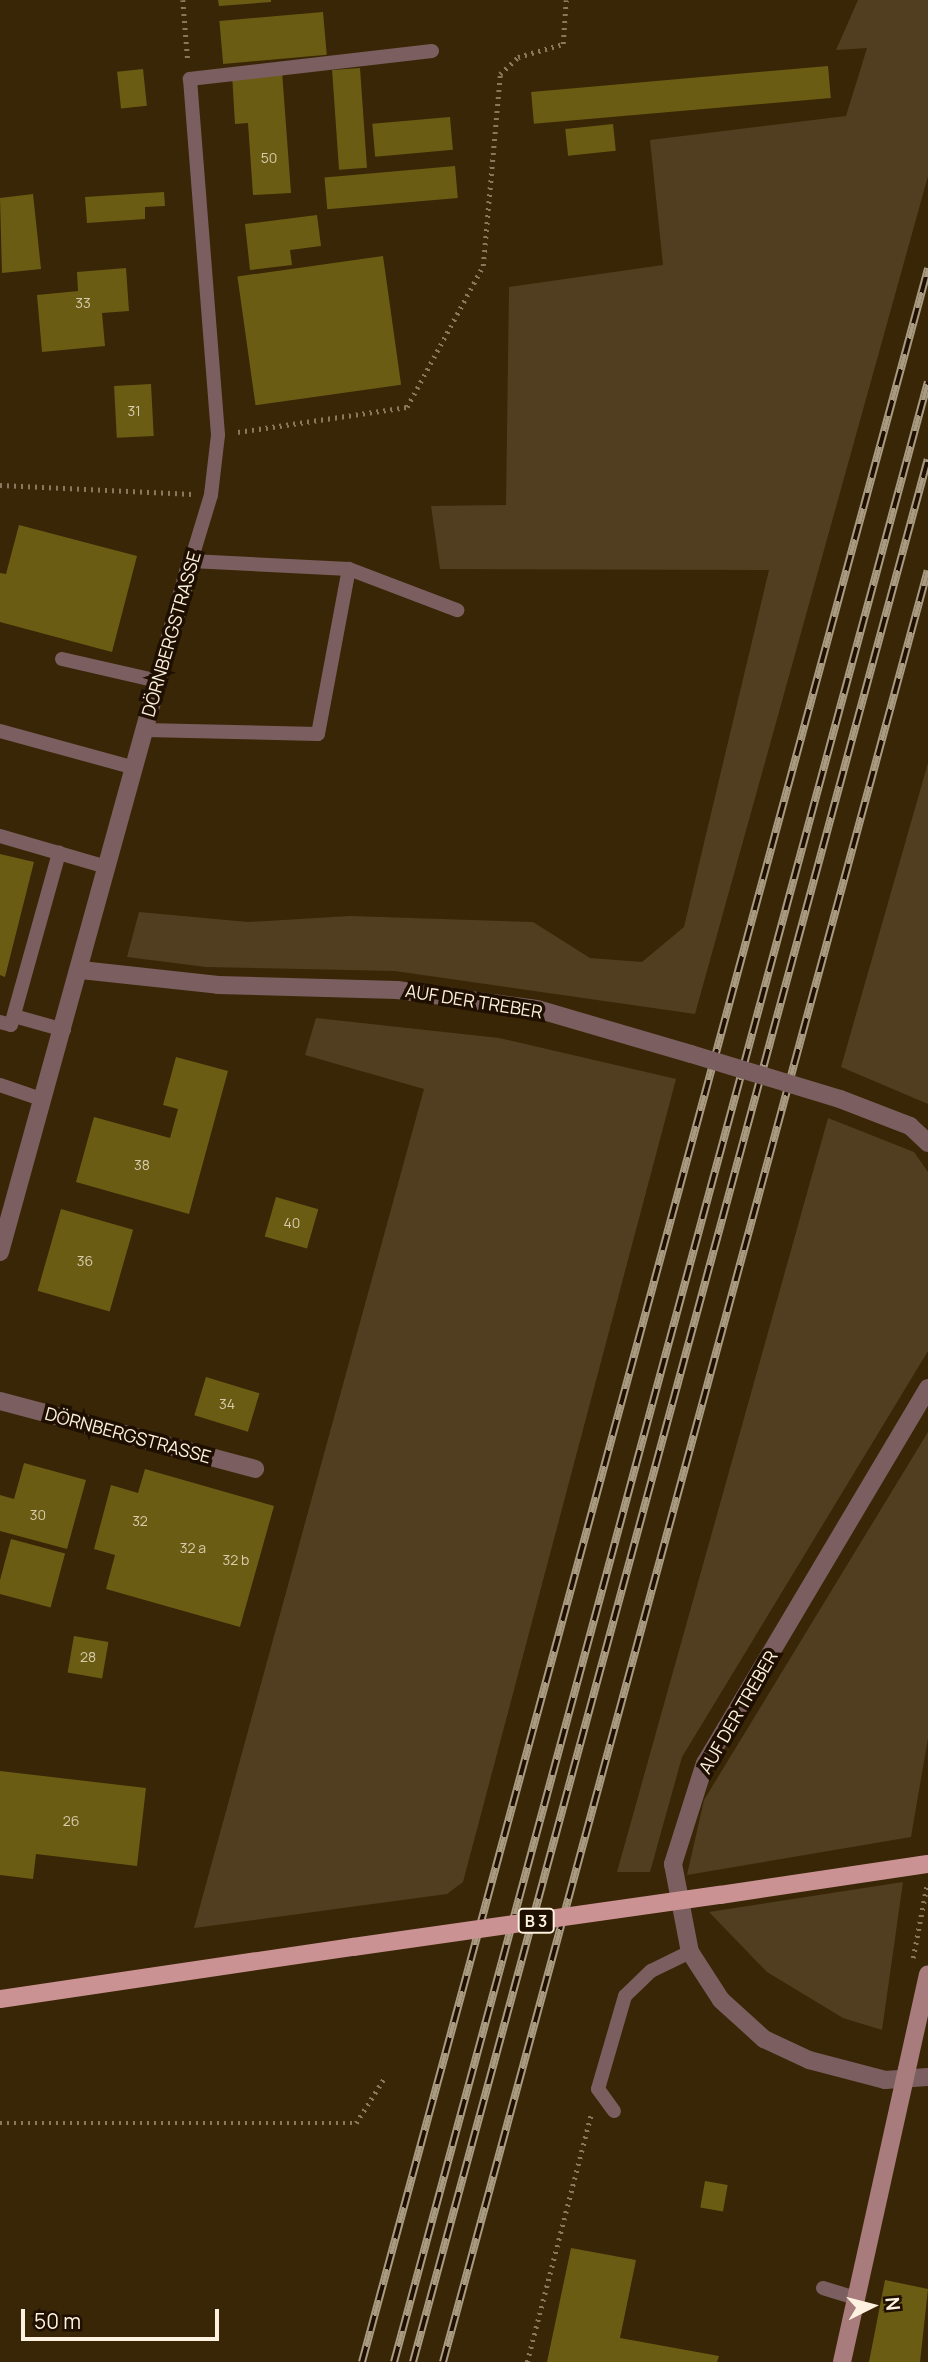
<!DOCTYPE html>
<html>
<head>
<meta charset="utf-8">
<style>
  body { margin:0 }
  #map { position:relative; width:928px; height:2362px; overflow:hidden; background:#392606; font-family:Manrope,sans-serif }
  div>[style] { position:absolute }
  .green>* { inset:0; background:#513e21 }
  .building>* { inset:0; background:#6b5c14; transform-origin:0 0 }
  .path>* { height:4.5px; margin-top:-2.25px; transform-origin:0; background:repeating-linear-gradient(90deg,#89785e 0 2px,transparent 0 7px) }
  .lane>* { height:14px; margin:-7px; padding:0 7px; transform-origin:7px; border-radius:7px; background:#7b5f60 }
  .street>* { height:18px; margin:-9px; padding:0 9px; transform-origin:9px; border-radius:9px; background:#7b5f60 }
  .secondary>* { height:18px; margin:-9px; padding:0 9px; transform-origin:9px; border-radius:9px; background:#a87c7d }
  .primary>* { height:18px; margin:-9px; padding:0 9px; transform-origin:9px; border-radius:9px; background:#cb9294 }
  .rail>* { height:8px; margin-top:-4px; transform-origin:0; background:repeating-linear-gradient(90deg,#1e0f00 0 16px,#a99a82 0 32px); box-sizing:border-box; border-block:2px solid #a99a82 }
  .street-bridge>* { height:18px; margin:-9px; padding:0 9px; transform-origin:9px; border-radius:9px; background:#7b5f60 }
  .primary-bridge>* { height:18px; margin:-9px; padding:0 9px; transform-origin:9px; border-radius:9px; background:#cb9294 }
  span { translate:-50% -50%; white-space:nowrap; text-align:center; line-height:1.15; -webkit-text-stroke:7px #1e0f00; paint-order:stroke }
  .number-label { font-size:14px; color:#d8ccac }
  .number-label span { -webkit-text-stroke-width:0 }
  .shield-label span { padding:2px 5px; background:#1e0f00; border:2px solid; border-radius:5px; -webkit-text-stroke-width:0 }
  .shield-label { font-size:16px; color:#fdf1df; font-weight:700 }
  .street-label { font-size:18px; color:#fdf1df }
  .north { position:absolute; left:837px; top:2271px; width:70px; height:70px; -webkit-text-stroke:5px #1e0f00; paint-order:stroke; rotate:84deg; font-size:19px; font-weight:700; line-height:28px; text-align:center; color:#fdf1df }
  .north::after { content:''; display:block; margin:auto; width:24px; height:32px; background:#fdf1df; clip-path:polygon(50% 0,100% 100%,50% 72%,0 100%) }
  .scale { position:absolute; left:21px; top:2309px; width:198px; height:32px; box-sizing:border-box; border:4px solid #fdf1df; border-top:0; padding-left:9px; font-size:21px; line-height:24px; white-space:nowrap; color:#fdf1df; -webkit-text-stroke:5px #1e0f00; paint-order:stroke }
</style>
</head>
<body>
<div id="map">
  <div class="green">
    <i style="clip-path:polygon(858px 0,928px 0,928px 176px,695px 1014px,395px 971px,206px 967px,127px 957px,139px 912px,248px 922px,350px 916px,533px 922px,590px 958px,642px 962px,684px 927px,769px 570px,440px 569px,431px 506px,506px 505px,509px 287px,663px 265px,650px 140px,846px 116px,867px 48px,836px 50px)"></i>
    <i style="clip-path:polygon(928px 763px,928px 1104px,841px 1067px)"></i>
    <i style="clip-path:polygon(316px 1018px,499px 1038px,676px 1079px,463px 1882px,447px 1894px,194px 1928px,424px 1089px,305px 1055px)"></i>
    <i style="clip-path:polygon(828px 1118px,914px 1152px,928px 1172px,928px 1351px,682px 1757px,650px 1872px,617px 1872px)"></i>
    <i style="clip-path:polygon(928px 1432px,928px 1738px,911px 1837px,687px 1875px,704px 1800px)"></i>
    <i style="clip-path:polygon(903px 1882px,882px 2030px,843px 2018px,767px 1972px,709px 1912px)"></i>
  </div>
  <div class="building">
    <i style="clip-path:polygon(218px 0,271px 0,271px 2px,219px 6px)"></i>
    <i style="left:323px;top:12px;width:43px;height:104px;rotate:85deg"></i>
    <i style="left:828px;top:66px;width:32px;height:298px;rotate:85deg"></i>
    <i style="left:360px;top:68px;width:100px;height:28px;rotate:86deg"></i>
    <i style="left:143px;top:69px;width:37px;height:26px;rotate:84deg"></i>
    <i style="clip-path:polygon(282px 71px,291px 193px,253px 195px,248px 123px,235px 124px,232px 74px)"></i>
    <i style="left:450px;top:117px;width:33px;height:78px;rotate:85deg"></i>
    <i style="left:613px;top:124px;width:27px;height:48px;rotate:84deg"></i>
    <i style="left:455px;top:166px;width:32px;height:131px;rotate:85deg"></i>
    <i style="clip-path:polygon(164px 192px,165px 206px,145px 207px,145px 219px,87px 223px,85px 197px)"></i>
    <i style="clip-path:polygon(33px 194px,41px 269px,2px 273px,0 198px)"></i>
    <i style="clip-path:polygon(317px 215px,321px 246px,290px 250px,292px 265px,250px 270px,245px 224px)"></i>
    <i style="left:383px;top:256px;width:130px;height:147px;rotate:82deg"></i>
    <i style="clip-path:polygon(126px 268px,129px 311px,102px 313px,105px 346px,42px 352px,37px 295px,78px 291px,77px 272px)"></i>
    <i style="left:151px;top:384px;width:52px;height:37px;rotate:87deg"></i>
    <i style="clip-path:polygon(19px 525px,137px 556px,112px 652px,0 622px,0 573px,6px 574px)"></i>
    <i style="clip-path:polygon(0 854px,34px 862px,5px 977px,0 975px)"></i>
    <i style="clip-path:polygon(176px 1057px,228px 1071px,189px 1214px,76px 1182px,94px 1117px,170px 1138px,178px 1109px,163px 1105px)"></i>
    <i style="left:276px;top:1197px;width:44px;height:41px;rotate:16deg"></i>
    <i style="left:61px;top:1209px;width:75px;height:85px;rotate:16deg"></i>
    <i style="left:206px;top:1377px;width:56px;height:40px;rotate:17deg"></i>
    <i style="clip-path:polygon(24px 1463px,86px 1480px,67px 1549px,0 1531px,0 1495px,14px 1499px)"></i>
    <i style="clip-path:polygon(145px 1469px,274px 1506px,240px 1627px,106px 1589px,115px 1555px,94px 1549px,111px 1485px,138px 1493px)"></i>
    <i style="left:11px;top:1539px;width:56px;height:56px;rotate:15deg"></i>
    <i style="left:74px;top:1636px;width:35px;height:37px;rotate:10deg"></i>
    <i style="clip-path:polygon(0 1771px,146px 1788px,137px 1866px,36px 1854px,33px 1879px,0 1875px)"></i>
    <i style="left:705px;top:2181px;width:23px;height:27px;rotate:10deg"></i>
    <i style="clip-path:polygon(571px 2248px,636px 2260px,620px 2338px,719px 2356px,717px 2362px,547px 2362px)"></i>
    <i style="clip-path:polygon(885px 2280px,928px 2289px,920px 2362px,869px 2362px)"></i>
  </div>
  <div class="path">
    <i style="left:183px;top:0;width:62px;rotate:85.4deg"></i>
    <i style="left:238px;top:432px;width:171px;rotate:-8.4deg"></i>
    <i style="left:407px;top:407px;width:160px;rotate:-61.7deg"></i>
    <i style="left:483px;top:266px;width:193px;rotate:-84.9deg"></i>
    <i style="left:500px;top:74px;width:25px;rotate:-43deg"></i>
    <i style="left:518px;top:57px;width:47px;rotate:-16.1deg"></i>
    <i style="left:563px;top:44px;width:44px;rotate:-86.1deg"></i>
    <i style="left:0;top:485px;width:193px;rotate:2.7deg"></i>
    <i style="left:913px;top:1958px;width:75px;rotate:-79.3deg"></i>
    <i style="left:0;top:2123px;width:356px"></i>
    <i style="left:356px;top:2123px;width:54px;rotate:-57.8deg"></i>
    <i style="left:527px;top:2362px;width:256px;rotate:-75.5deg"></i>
  </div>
  <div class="lane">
    <i style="left:432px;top:51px;width:244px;rotate:173.4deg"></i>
    <i style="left:190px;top:79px;width:357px;rotate:85.5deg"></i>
    <i style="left:218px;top:435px;width:60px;rotate:96.7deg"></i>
    <i style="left:211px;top:495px;width:69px;rotate:106.9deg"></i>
    <i style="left:191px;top:561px;width:158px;rotate:2.9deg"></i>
    <i style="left:349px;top:569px;width:116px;rotate:20.8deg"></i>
    <i style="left:62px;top:659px;width:98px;rotate:12.9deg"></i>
    <i style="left:145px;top:730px;width:173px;rotate:1.3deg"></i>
    <i style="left:318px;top:734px;width:168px;rotate:-79.4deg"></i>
    <i style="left:0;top:731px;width:140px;rotate:15.3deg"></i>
    <i style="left:0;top:836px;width:111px;rotate:16.2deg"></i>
    <i style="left:14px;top:1016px;width:52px;rotate:15.6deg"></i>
    <i style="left:0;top:1022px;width:11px;rotate:15deg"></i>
    <i style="left:11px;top:1025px;width:179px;rotate:-74.4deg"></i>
    <i style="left:0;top:1085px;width:46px;rotate:18.8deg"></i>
    <i style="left:614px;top:2111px;width:27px;rotate:-126deg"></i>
    <i style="left:598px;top:2089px;width:97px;rotate:-73.8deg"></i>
    <i style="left:625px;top:1996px;width:36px;rotate:-44deg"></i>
    <i style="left:651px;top:1971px;width:43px;rotate:-26deg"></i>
    <i style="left:823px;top:2288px;width:34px;rotate:17deg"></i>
  </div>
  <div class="street">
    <i style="left:81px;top:970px;width:138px;rotate:6.2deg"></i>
    <i style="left:218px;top:985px;width:179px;rotate:1.6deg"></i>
    <i style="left:397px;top:990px;width:141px;rotate:7.7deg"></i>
    <i style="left:537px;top:1009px;width:160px;rotate:16.3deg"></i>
    <i style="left:840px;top:1099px;width:75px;rotate:21.1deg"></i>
    <i style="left:910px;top:1126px;width:25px;rotate:43deg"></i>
    <i style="left:0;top:1252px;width:717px;rotate:-74.55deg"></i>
    <i style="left:928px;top:1388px;width:436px;rotate:120.7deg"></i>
    <i style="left:705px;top:1763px;width:106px;rotate:107.6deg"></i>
    <i style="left:673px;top:1864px;width:90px;rotate:79.1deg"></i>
    <i style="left:690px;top:1952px;width:57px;rotate:57.1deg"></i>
    <i style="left:721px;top:2000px;width:58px;rotate:42.2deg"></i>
    <i style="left:764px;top:2039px;width:50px;rotate:25deg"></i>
    <i style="left:809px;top:2060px;width:79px;rotate:14.7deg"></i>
    <i style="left:885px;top:2080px;width:43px;rotate:-4deg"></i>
    <i style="left:0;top:1401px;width:264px;rotate:14.9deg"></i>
  </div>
  <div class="secondary">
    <i style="left:842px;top:2362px;width:397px;rotate:-77.5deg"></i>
  </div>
  <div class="primary">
    <i style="left:720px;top:1895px;width:210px;rotate:-8.5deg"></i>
    <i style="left:0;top:1999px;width:357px;rotate:-8.4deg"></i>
  </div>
  <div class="rail">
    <i style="left:362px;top:2362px;width:2169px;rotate:-74.87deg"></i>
    <i style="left:394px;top:2362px;width:2051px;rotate:-74.91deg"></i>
    <i style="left:413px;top:2362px;width:1971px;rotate:-74.86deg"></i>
    <i style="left:443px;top:2362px;width:1856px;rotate:-74.86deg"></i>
  </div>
  <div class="street-bridge">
    <i style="left:691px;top:1054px;width:156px;rotate:16.8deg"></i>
  </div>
  <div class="primary-bridge">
    <i style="left:353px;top:1947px;width:371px;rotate:-8.1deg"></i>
  </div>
  <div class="number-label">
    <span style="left:269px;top:158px">50</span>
    <span style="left:83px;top:303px">33</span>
    <span style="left:134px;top:411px">31</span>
    <span style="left:142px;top:1165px">38</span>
    <span style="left:292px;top:1223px">40</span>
    <span style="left:85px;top:1261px">36</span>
    <span style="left:227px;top:1404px">34</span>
    <span style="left:38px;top:1515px">30</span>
    <span style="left:140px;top:1521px">32</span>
    <span style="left:193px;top:1548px">32 a</span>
    <span style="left:236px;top:1560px">32 b</span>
    <span style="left:88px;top:1657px">28</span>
    <span style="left:71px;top:1821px">26</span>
  </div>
  <div class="shield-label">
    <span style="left:536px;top:1921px">B 3</span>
  </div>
  <div class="street-label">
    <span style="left:171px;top:634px;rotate:-74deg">DÖRNBERGSTRASSE</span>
    <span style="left:474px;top:1001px;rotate:9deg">AUF DER TREBER</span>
    <span style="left:128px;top:1435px;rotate:15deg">DÖRNBERGSTRASSE</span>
    <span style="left:738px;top:1712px;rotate:-60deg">AUF DER TREBER</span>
  </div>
  <div class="north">N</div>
  <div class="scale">50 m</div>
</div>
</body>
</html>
